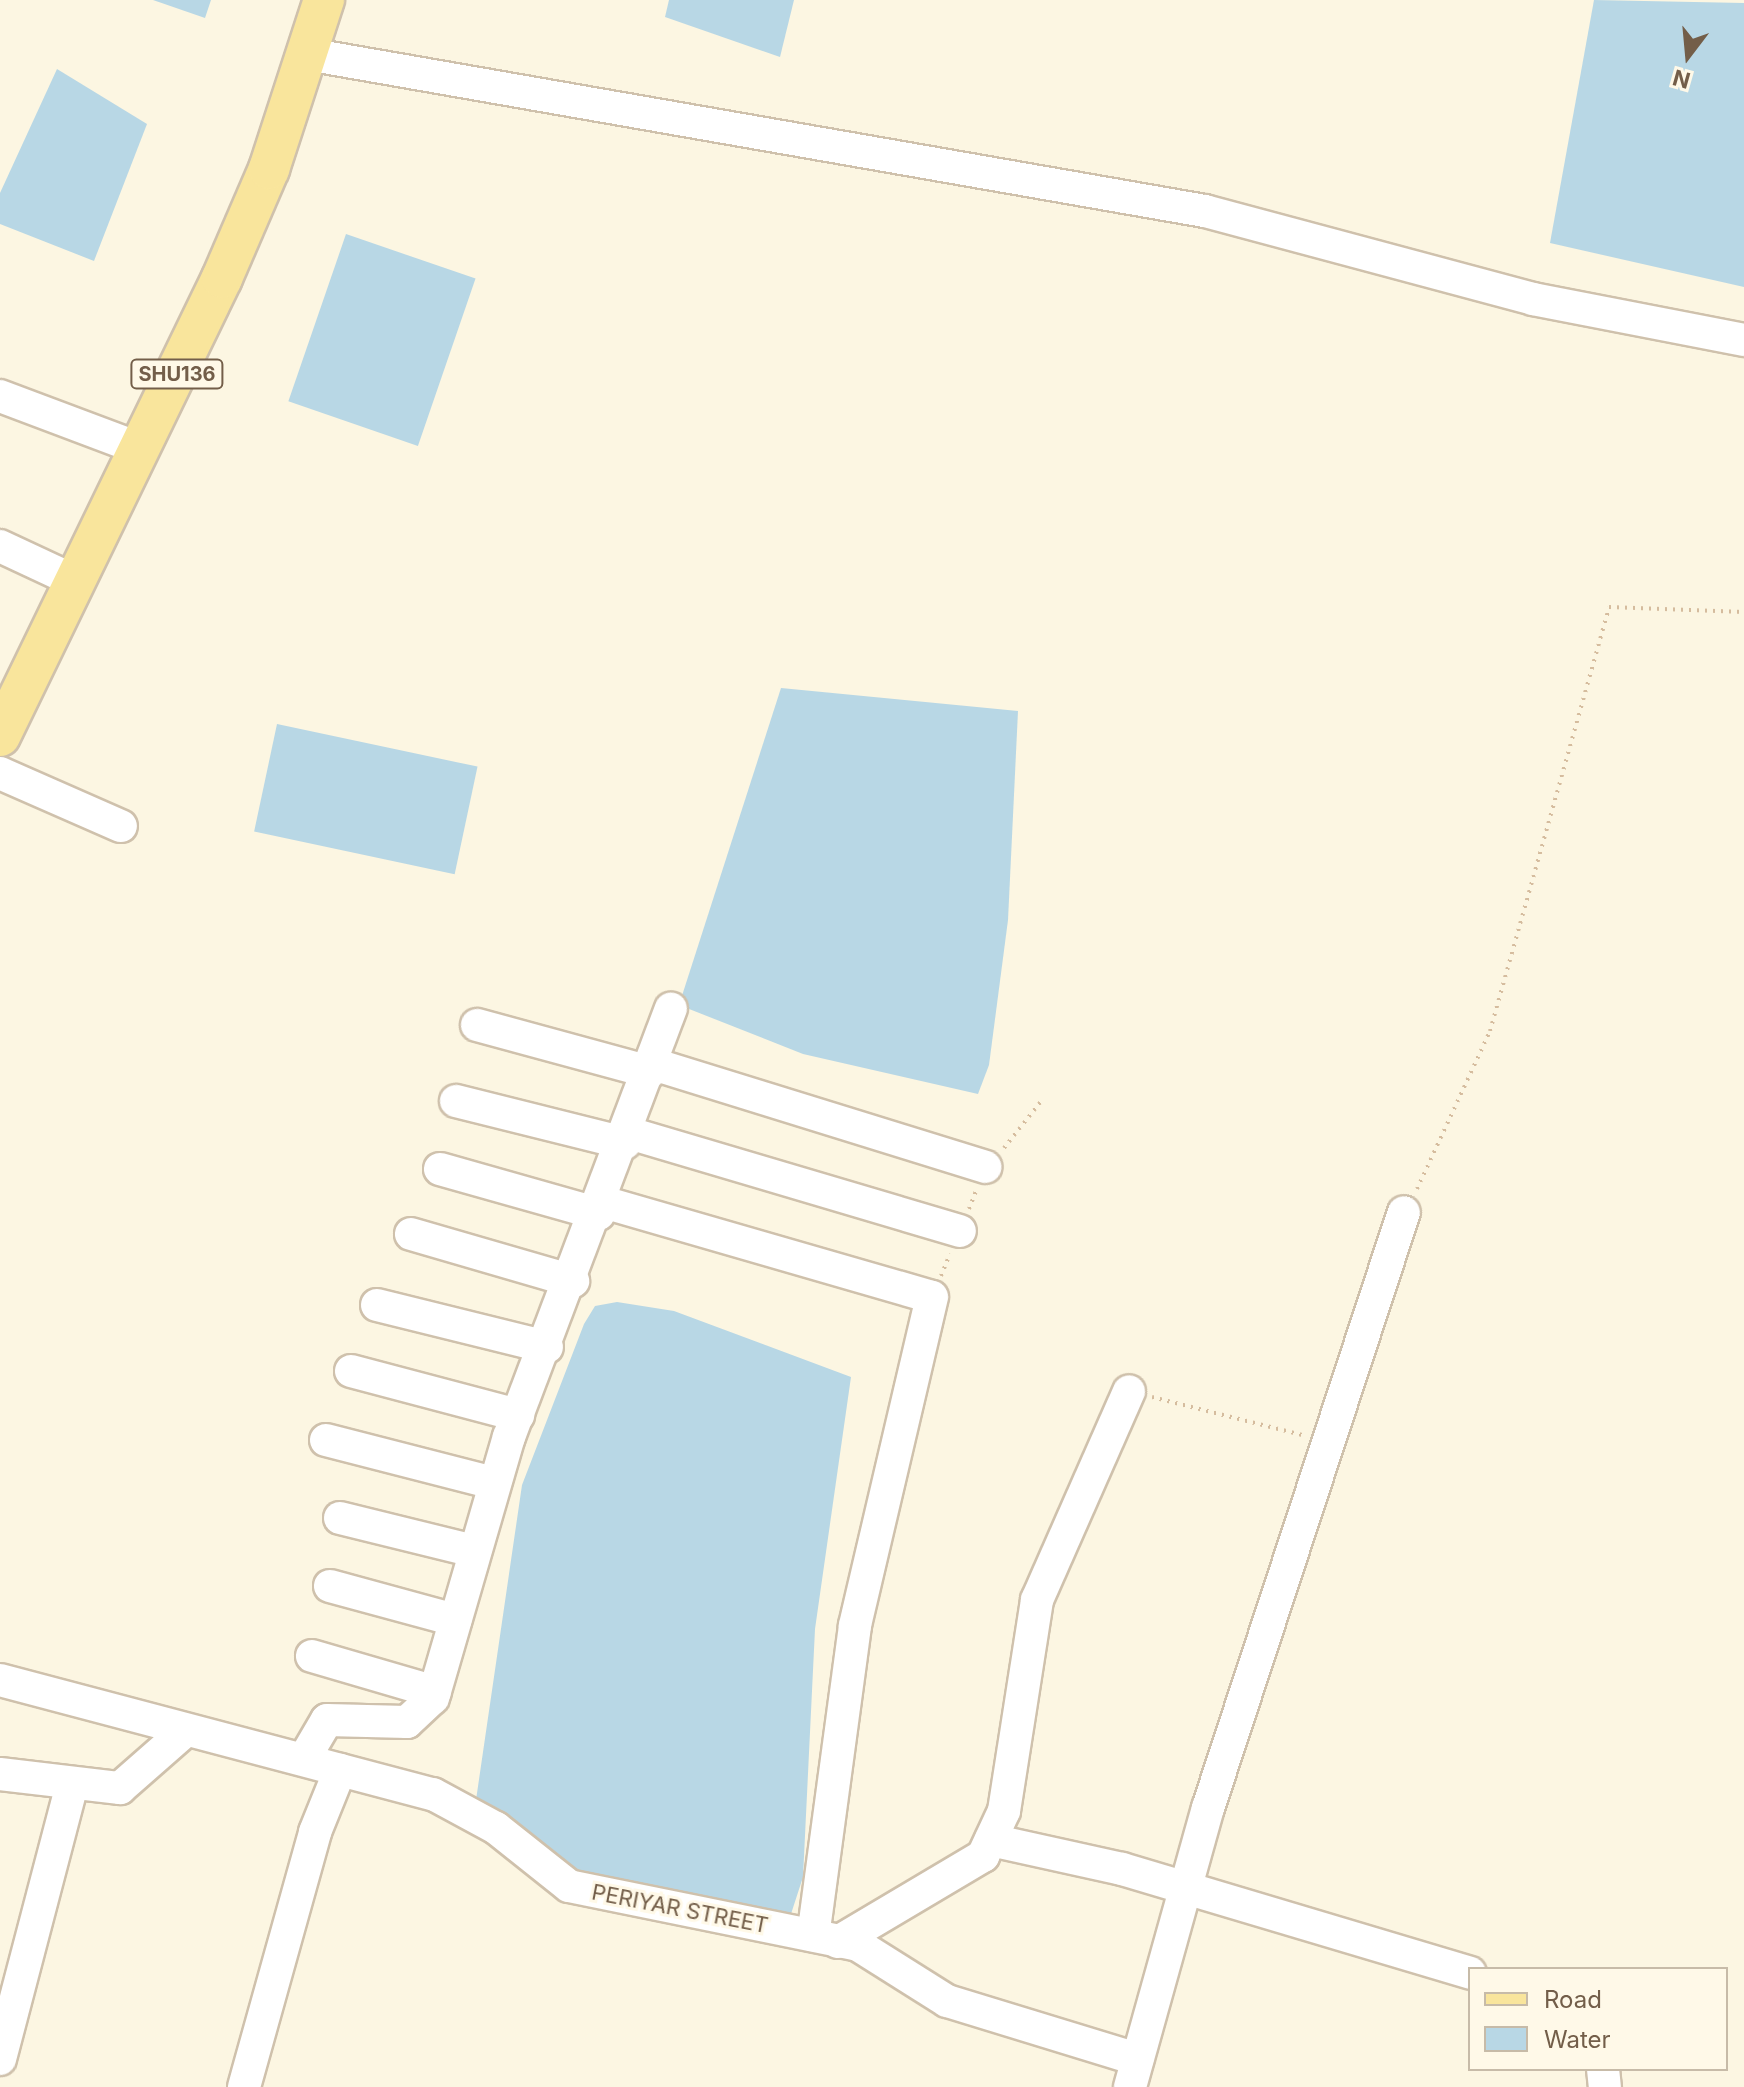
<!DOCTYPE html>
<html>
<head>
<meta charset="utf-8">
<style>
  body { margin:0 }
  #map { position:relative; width:1744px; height:2087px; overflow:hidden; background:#fcf6e2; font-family:Inter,sans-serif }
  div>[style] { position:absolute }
  .water>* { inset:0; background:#b8d7e5; transform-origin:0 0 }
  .path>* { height:4px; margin-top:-2px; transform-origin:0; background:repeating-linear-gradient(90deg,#d5bc9e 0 2px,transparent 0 8px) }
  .roads { filter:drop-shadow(2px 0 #cfc1ac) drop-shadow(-2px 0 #cfc1ac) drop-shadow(0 2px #cfc1ac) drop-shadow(0 -2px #cfc1ac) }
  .minor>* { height:32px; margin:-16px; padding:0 16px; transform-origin:16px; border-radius:16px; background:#fff }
  .major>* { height:40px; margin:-20px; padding:0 20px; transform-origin:20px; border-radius:20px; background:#f9e59c }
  span { translate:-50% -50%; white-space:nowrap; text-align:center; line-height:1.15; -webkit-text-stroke:6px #fff9e8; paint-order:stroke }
  .shield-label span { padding:2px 6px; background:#fff9e8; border:2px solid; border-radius:6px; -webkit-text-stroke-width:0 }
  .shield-label { font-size:20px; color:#735e49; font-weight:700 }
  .street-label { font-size:22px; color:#735e49 }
  .legend { position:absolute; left:1468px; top:1967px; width:260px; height:104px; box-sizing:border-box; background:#fff9e8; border:2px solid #c7bba8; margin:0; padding:10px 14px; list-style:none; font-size:24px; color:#735e49 }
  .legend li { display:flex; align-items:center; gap:16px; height:40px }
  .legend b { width:40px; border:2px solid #c7bba8 }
  .north { position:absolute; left:1648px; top:16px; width:80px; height:80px; -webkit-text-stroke:6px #fff9e8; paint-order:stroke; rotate:196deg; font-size:22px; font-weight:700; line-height:32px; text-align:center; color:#735e49 }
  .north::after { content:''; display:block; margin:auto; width:28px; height:36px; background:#735e49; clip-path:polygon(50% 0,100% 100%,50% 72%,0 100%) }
</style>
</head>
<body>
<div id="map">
  <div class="water">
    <i style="clip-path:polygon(153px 0,211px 0,205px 18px)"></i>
    <i style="clip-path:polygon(669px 0,794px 0,780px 57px,665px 17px)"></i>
    <i style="clip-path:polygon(1594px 0,1744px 3px,1744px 287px,1550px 243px)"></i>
    <i style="clip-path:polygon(57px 69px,147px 124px,94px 261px,0 224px,0 193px)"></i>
    <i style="left:346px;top:234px;width:137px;height:177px;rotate:19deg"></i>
    <i style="clip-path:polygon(781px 688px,1018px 711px,1008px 920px,989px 1065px,978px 1094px,803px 1054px,679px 1005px)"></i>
    <i style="left:277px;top:724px;width:205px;height:110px;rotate:12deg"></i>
    <i style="clip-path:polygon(617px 1302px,674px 1311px,851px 1377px,815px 1629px,803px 1877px,791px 1914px,581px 1879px,476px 1800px,522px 1485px,584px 1324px,595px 1306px)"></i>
  </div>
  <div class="path">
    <i style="left:1004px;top:1148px;width:61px;rotate:-51.6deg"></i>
    <i style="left:1417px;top:1189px;width:174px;rotate:-65.2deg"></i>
    <i style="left:1490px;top:1031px;width:440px;rotate:-74.3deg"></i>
    <i style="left:1609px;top:607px;width:135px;rotate:2.1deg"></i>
    <i style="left:969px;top:1209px;width:19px;rotate:-69deg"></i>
    <i style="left:941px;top:1276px;width:24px;rotate:-68deg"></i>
    <i style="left:1152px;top:1397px;width:155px;rotate:14.2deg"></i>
  </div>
  <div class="roads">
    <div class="minor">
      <i style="left:307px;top:54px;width:912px;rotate:9.92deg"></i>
      <i style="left:1205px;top:211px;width:340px;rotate:15deg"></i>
      <i style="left:1533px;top:299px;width:215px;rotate:11deg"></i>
      <i style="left:0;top:396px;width:151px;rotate:20.6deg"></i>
      <i style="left:0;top:546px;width:85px;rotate:25.1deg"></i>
      <i style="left:0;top:773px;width:132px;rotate:23.7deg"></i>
      <i style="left:477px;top:1025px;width:179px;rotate:15.2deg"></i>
      <i style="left:653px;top:1064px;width:348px;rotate:17.2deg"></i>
      <i style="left:456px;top:1101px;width:174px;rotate:14deg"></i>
      <i style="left:629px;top:1133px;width:345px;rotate:16.5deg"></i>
      <i style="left:440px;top:1169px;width:165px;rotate:15.8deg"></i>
      <i style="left:603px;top:1202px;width:342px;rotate:16.1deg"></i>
      <i style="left:932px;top:1297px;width:338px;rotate:103.2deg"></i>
      <i style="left:855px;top:1626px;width:312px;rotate:97.7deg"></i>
      <i style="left:411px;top:1234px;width:169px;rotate:16.2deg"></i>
      <i style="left:377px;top:1305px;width:175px;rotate:13.9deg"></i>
      <i style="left:351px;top:1371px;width:173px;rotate:14.8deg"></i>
      <i style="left:326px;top:1440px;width:173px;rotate:14.4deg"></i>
      <i style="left:340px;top:1518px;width:138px;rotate:13.8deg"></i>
      <i style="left:330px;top:1586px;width:130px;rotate:15.2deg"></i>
      <i style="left:312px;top:1656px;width:128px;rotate:16.3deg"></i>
      <i style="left:0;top:1680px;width:448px;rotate:14.8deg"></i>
      <i style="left:433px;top:1794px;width:72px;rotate:28.4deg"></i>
      <i style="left:496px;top:1828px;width:93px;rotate:38.5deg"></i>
      <i style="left:569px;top:1886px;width:295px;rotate:11.5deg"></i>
      <i style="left:858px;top:1945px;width:105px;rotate:32.2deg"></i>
      <i style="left:947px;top:2001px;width:199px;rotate:17deg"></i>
      <i style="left:304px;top:1759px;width:45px;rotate:-59.5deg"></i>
      <i style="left:327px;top:1720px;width:80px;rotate:1.4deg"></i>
      <i style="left:407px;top:1722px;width:35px;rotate:-43deg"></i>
      <i style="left:433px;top:1698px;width:272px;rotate:-73.8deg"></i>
      <i style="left:509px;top:1437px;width:458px;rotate:-69.3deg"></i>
      <i style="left:0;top:1774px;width:121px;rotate:6.7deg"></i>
      <i style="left:120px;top:1788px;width:88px;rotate:-41.3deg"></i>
      <i style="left:991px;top:1840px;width:134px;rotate:12.5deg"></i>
      <i style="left:1122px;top:1869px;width:363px;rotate:16.6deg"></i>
      <i style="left:838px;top:1942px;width:169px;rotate:-30.7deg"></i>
      <i style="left:983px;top:1856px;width:50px;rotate:-65deg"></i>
      <i style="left:1004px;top:1811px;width:214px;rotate:-81.1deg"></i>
      <i style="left:1037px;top:1600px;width:228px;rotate:-66.2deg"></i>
      <i style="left:0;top:2059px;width:283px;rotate:-75.3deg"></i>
      <i style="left:1603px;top:2069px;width:18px;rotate:84deg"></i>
      <i style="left:244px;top:2087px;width:265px;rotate:-74.4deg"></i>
      <i style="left:315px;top:1832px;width:67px;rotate:-68deg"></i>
      <i style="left:1130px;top:2087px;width:290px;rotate:-74.4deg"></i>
      <i style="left:1208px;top:1808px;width:627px;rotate:-71.8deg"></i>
    </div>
    <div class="major">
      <i style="left:0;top:736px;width:509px;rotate:-64.14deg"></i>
      <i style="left:222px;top:278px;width:119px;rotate:-66.7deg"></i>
      <i style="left:269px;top:169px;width:178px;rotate:-72deg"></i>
    </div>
  </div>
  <div class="shield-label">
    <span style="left:177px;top:374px">SHU136</span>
  </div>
  <div class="street-label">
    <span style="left:680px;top:1909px;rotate:11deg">PERIYAR STREET</span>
  </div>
  <ul class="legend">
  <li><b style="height:10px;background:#f9e59c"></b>Road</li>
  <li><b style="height:22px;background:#b8d7e5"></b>Water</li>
  </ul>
  <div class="north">N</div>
</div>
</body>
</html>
